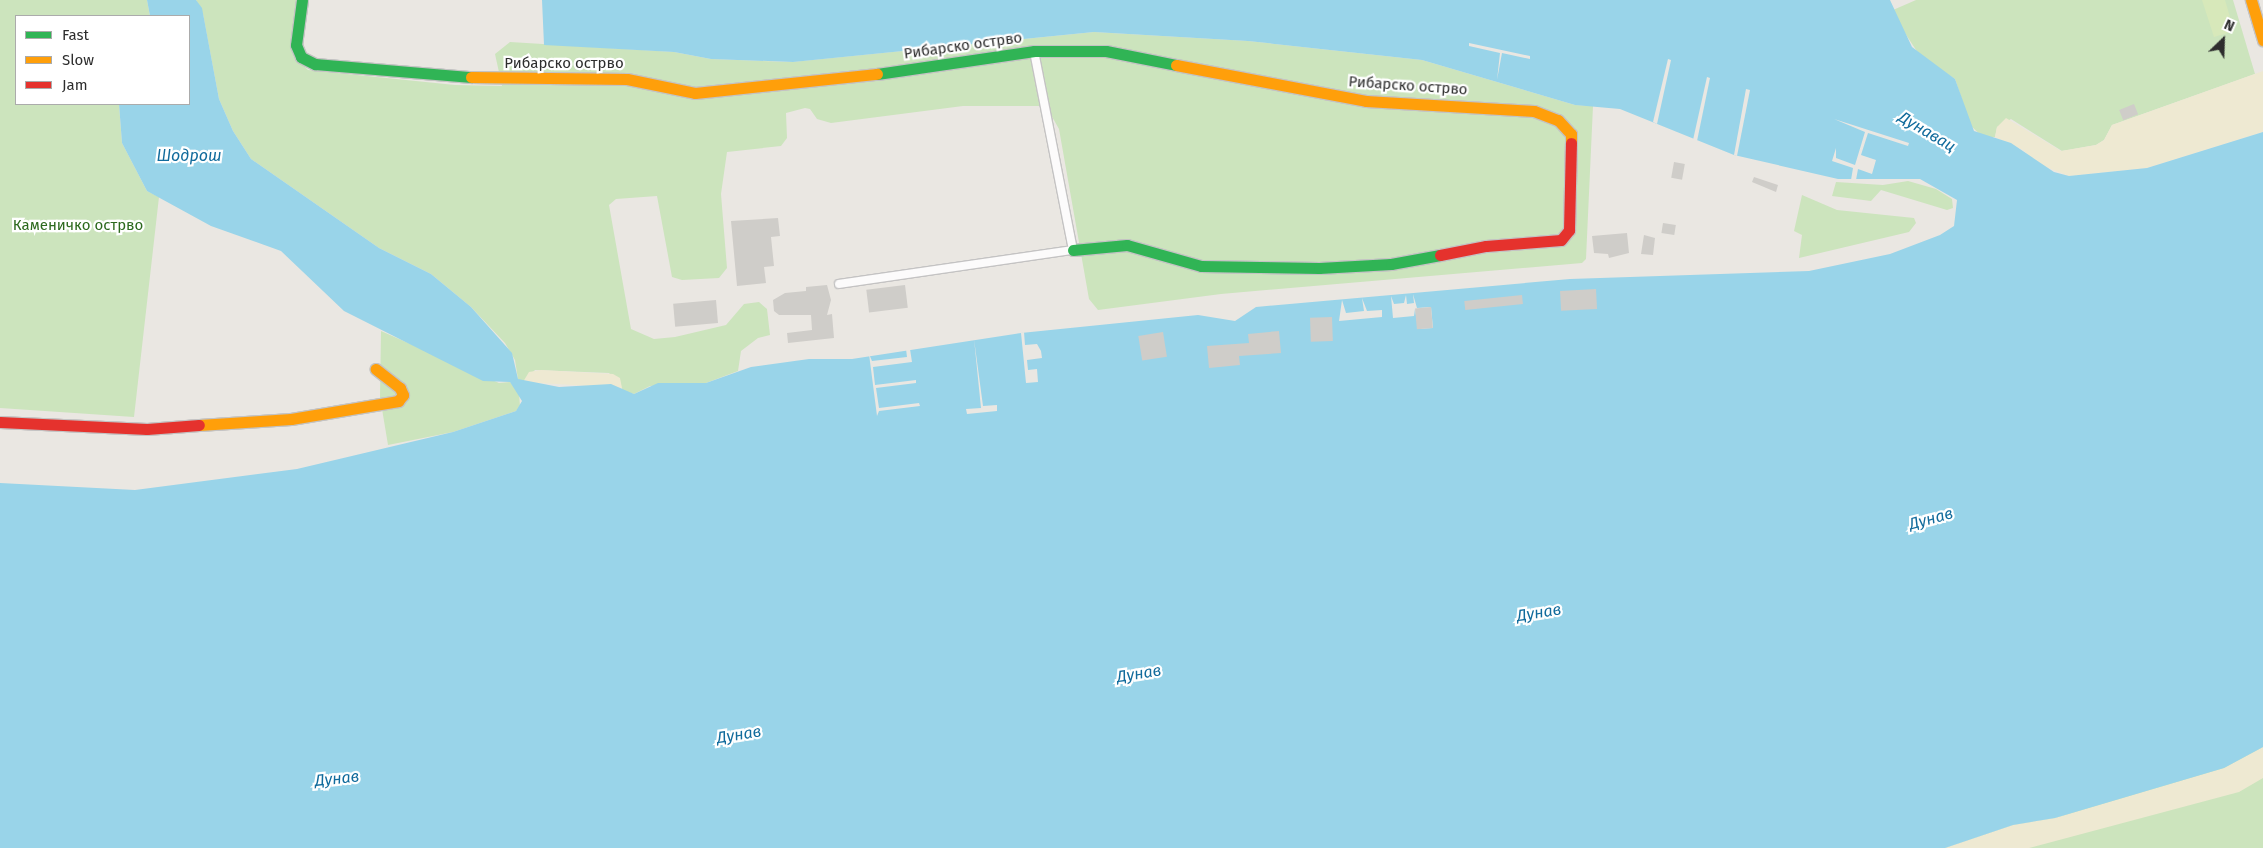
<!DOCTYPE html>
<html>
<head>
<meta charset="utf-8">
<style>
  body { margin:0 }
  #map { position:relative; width:2263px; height:848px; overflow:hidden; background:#eae7e2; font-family:"Fira Sans",sans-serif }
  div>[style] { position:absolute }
  .green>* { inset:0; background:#cce4bd }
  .sand>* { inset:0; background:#eee9d2 }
  .pitch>* { inset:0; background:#d7e8ba }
  .water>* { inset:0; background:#99d4e9 }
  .pier>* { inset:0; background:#eae7e2 }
  .building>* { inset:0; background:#cfcdc9; transform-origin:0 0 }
  .roads { filter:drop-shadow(1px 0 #c4c3c3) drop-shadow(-1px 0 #c4c3c3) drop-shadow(0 1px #c4c3c3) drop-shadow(0 -1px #c4c3c3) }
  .street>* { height:8px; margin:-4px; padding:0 4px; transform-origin:4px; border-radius:4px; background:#fcfbfb }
  .fast>* { height:11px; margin:-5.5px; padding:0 5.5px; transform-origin:5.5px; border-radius:5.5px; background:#30b455 }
  .slow>* { height:11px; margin:-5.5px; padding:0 5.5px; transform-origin:5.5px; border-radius:5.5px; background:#ff9f0a }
  .jam>* { height:11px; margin:-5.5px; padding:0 5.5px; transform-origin:5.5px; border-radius:5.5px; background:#e5322d }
  span { translate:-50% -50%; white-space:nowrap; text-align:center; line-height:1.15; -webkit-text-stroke:4.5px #fff; paint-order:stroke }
  .street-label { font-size:15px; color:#2d2d2d }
  .park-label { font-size:15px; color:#2c691d }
  .water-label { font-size:16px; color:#116b9c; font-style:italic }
  .legend { position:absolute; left:15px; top:15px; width:175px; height:90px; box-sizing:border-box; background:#fff; border:1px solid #ababab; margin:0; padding:6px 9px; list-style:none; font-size:15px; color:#2d2d2d }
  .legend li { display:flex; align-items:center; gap:10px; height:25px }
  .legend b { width:25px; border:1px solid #ababab }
  .north { position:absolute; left:2198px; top:15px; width:50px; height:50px; -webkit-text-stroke:4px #fff; paint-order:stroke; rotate:24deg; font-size:14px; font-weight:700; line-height:20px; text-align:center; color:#2d2d2d }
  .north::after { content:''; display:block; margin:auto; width:18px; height:22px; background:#2d2d2d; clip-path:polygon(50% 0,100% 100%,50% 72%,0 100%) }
</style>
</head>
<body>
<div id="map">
  <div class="green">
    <i style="clip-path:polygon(0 0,147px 0,150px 16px,16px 16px,16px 104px,119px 104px,122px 143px,147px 191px,159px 197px,134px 417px,0 408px)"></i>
    <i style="clip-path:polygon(196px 0,297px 0,291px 48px,294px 57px,308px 70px,455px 85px,502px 86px,495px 54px,510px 42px,674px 52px,711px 59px,792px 62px,1094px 32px,1248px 41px,1422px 60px,1575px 105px,1593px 106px,1586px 259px,1582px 263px,1221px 294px,1098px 310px,1089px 299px,1059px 129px,1046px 106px,963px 106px,831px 123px,817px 119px,810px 109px,805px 108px,786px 113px,787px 138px,781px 146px,727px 152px,721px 194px,727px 268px,719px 278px,682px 280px,672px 277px,657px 196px,616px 199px,609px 205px,631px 329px,654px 339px,675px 337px,726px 325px,744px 304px,759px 302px,767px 309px,770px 335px,758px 338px,741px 351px,738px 371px,706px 383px,650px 386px,634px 394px,624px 391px,609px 373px,535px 370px,523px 382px,518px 379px,515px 360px,505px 343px,471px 307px,431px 274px,379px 248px,251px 159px,233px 131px,219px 99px,203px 14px)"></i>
    <i style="clip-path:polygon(1916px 0,2233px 0,2255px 74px,2112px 125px,2104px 140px,2096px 145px,2062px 151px,2011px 119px,1997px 127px,1995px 137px,1983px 137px,1971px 126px,1955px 79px,1920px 56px,1899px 24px,1893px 10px)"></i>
    <i style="clip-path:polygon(1908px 181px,1936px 189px,1952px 199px,1953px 208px,1947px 210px,1881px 190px,1871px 201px,1832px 196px,1836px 182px,1883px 185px)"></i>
    <i style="clip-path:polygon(1802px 195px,1837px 210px,1914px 218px,1916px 223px,1909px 232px,1799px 258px,1802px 235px,1794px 231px)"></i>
    <i style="clip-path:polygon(381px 331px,499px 383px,510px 382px,519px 393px,520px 406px,516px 411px,453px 432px,388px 445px,380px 397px)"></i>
    <i style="clip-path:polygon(2263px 747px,2263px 848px,1945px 848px,2013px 825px,2055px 818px)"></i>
  </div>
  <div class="sand">
    <i style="clip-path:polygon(2263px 71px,2263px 132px,2147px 168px,2069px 176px,2038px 164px,2023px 150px,1995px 137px,1997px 127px,2006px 118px,2061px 151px,2096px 145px,2104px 140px,2112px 125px)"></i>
    <i style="clip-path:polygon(541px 370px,613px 374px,620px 378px,622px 388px,523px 382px,529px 372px)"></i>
    <i style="clip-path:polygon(2263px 747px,2263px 778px,2239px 792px,2029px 848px,1945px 848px,2013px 825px,2055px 818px,2224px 768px)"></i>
  </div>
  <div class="pitch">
    <i style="clip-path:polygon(2202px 0,2225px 0,2234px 31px,2214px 37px)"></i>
  </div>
  <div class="water">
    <i style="clip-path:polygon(147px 0,196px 0,202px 8px,219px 99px,233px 131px,251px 159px,379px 248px,431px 274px,471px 307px,512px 353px,518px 379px,559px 387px,611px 384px,634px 394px,658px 383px,706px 383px,751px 367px,809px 359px,852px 359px,1021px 333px,1198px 315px,1235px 321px,1256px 307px,1570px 279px,1809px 271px,1890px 254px,1940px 235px,1954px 226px,1957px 200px,1920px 179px,1838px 179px,1734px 155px,1620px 109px,1575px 105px,1422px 60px,1248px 41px,1094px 32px,793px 62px,711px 59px,674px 52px,544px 45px,542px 0,1890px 0,1912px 47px,1955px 79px,1974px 131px,2011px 143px,2054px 172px,2069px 176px,2147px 168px,2263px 132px,2263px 747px,2224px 768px,2055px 818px,2013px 825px,1945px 848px,0 848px,0 483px,135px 490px,297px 469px,453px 432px,516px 411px,522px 401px,510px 382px,483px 381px,344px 311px,281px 251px,211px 226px,147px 191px,122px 143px,119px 104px,189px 104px,189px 16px,150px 16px)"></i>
  </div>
  <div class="pier">
    <i style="clip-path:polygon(1469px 43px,1530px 56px,1530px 59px,1502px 53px,1497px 80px,1500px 53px,1469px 46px)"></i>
    <i style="clip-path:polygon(1668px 59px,1671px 60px,1657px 124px,1653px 122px)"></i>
    <i style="clip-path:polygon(1707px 77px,1710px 78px,1697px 141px,1693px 140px)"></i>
    <i style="clip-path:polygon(1746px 89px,1750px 90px,1737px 156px,1734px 155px)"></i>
    <i style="clip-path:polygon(1834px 119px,1909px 143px,1908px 146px,1868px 133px,1861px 155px,1876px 160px,1872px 174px,1858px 169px,1856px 180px,1851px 180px,1853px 168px,1832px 161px,1836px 148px,1836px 158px,1855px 165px,1865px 132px)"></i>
    <i style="clip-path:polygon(1413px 294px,1417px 308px,1431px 307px,1433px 328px,1418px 329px,1415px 309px,1414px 316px,1393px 318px,1391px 296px,1394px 304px,1404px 303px,1406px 295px,1407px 304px,1414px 303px)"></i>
    <i style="clip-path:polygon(1362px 298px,1367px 311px,1382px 310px,1382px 317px,1339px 321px,1342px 300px,1346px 313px,1364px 311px)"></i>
    <i style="clip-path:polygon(1024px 332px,1025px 345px,1037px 344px,1041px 351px,1042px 358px,1027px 360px,1028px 370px,1037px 369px,1038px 382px,1026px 383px,1021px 333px)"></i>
    <i style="clip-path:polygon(974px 339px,983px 406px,997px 405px,997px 411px,967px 414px,966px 409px,981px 408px)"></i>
    <i style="clip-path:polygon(906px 349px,910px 349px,912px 362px,873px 367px,875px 385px,916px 380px,916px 383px,876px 388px,879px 408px,919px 403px,920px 406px,879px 411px,877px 416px,869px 354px,872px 361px,907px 357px)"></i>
  </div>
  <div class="building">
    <i style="left:2134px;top:104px;width:11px;height:16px;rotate:68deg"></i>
    <i style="left:1674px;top:162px;width:11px;height:16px;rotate:10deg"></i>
    <i style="clip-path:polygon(1754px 177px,1778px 185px,1776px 192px,1752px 182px)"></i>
    <i style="clip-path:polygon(778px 218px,780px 236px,771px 237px,774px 266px,764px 267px,766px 283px,737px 286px,731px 221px)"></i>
    <i style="left:1663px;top:223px;width:13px;height:10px;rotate:9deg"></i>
    <i style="clip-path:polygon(1627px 233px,1629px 253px,1609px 258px,1608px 254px,1594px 253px,1592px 236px)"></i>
    <i style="clip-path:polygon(1644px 235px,1655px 238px,1653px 255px,1641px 254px)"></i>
    <i style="clip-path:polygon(827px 285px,831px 300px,827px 315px,832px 314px,834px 338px,788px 343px,787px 333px,812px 330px,811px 315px,779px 315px,774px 311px,773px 300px,785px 293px,806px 291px,806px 287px)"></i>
    <i style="left:905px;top:285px;width:23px;height:39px;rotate:83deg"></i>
    <i style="left:1596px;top:289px;width:20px;height:36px;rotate:87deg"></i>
    <i style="left:1522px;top:295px;width:9px;height:58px;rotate:84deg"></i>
    <i style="left:716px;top:300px;width:23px;height:43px;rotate:85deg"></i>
    <i style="left:1431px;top:307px;width:21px;height:16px;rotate:85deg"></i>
    <i style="left:1332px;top:317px;width:24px;height:22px;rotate:88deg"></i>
    <i style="clip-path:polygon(1279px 331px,1281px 353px,1239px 356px,1240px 365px,1209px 368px,1207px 346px,1249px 343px,1248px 334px)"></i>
    <i style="left:1163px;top:332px;width:25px;height:25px;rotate:81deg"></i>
  </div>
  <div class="roads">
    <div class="street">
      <i style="left:839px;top:284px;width:236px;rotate:-8.3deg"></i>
      <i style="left:1073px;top:250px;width:203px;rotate:-101.1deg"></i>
    </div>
    <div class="fast">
      <i style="left:302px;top:0;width:45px;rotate:97.6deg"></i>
      <i style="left:296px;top:45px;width:13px;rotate:67deg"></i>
      <i style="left:301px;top:57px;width:16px;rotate:27deg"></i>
      <i style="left:315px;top:64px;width:157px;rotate:4.8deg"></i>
      <i style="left:877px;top:74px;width:159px;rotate:-8.3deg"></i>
      <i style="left:1034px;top:51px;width:72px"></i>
      <i style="left:1106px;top:51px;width:71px;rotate:11.3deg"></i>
      <i style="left:1073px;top:250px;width:54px;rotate:-5.3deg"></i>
      <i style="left:1127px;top:245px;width:77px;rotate:15.8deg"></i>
      <i style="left:1201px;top:266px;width:118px;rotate:1deg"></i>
      <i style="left:1319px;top:268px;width:72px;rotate:-3.2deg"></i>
      <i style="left:1391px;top:264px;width:50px;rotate:-10.4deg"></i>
    </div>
    <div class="slow">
      <i style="left:2251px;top:0;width:42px;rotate:73.3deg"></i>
      <i style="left:1176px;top:65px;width:193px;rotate:10.7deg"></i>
      <i style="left:1366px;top:101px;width:168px;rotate:3.4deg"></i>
      <i style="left:1534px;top:111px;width:26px;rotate:21deg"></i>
      <i style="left:1558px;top:120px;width:19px;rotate:47deg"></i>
      <i style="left:1571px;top:134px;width:9px;rotate:90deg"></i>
      <i style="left:471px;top:77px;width:156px;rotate:0.7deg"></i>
      <i style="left:627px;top:79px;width:69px;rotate:11.6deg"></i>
      <i style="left:695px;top:93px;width:183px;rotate:-6deg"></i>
      <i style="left:199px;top:425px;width:92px;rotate:-3.7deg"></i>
      <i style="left:291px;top:419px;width:109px;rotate:-9.5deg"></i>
      <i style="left:398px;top:401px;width:8px;rotate:-50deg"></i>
      <i style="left:403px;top:395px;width:8px;rotate:-113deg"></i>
      <i style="left:400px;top:388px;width:31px;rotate:-142deg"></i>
    </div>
    <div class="jam">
      <i style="left:1440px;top:255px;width:47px;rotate:-11.1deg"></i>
      <i style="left:1486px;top:246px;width:75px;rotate:-4.6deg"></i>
      <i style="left:1561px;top:240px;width:13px;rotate:-51deg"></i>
      <i style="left:1569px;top:230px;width:87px;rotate:-88.7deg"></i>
      <i style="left:0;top:422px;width:147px;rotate:2.7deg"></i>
      <i style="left:147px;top:429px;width:52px;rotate:-4.4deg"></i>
    </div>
  </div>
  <div class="street-label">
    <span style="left:963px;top:46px;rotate:-8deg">Рибарско острво</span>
    <span style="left:564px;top:64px">Рибарско острво</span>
    <span style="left:1408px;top:86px;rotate:4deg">Рибарско острво</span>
  </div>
  <div class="park-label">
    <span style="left:78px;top:226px">Каменичко острво</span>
  </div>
  <div class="water-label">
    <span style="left:1927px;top:132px;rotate:31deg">Дунавац</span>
    <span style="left:189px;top:156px">Шодрош</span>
    <span style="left:1931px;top:519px;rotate:-15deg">Дунав</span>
    <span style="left:1539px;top:613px;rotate:-9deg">Дунав</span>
    <span style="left:1139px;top:674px;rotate:-9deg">Дунав</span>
    <span style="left:739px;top:735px;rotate:-9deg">Дунав</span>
    <span style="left:337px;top:779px;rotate:-6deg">Дунав</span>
  </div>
  <ul class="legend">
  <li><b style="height:6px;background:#30b455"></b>Fast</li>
  <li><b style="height:6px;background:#ff9f0a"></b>Slow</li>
  <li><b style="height:6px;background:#e5322d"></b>Jam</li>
  </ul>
  <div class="north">N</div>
</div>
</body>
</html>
